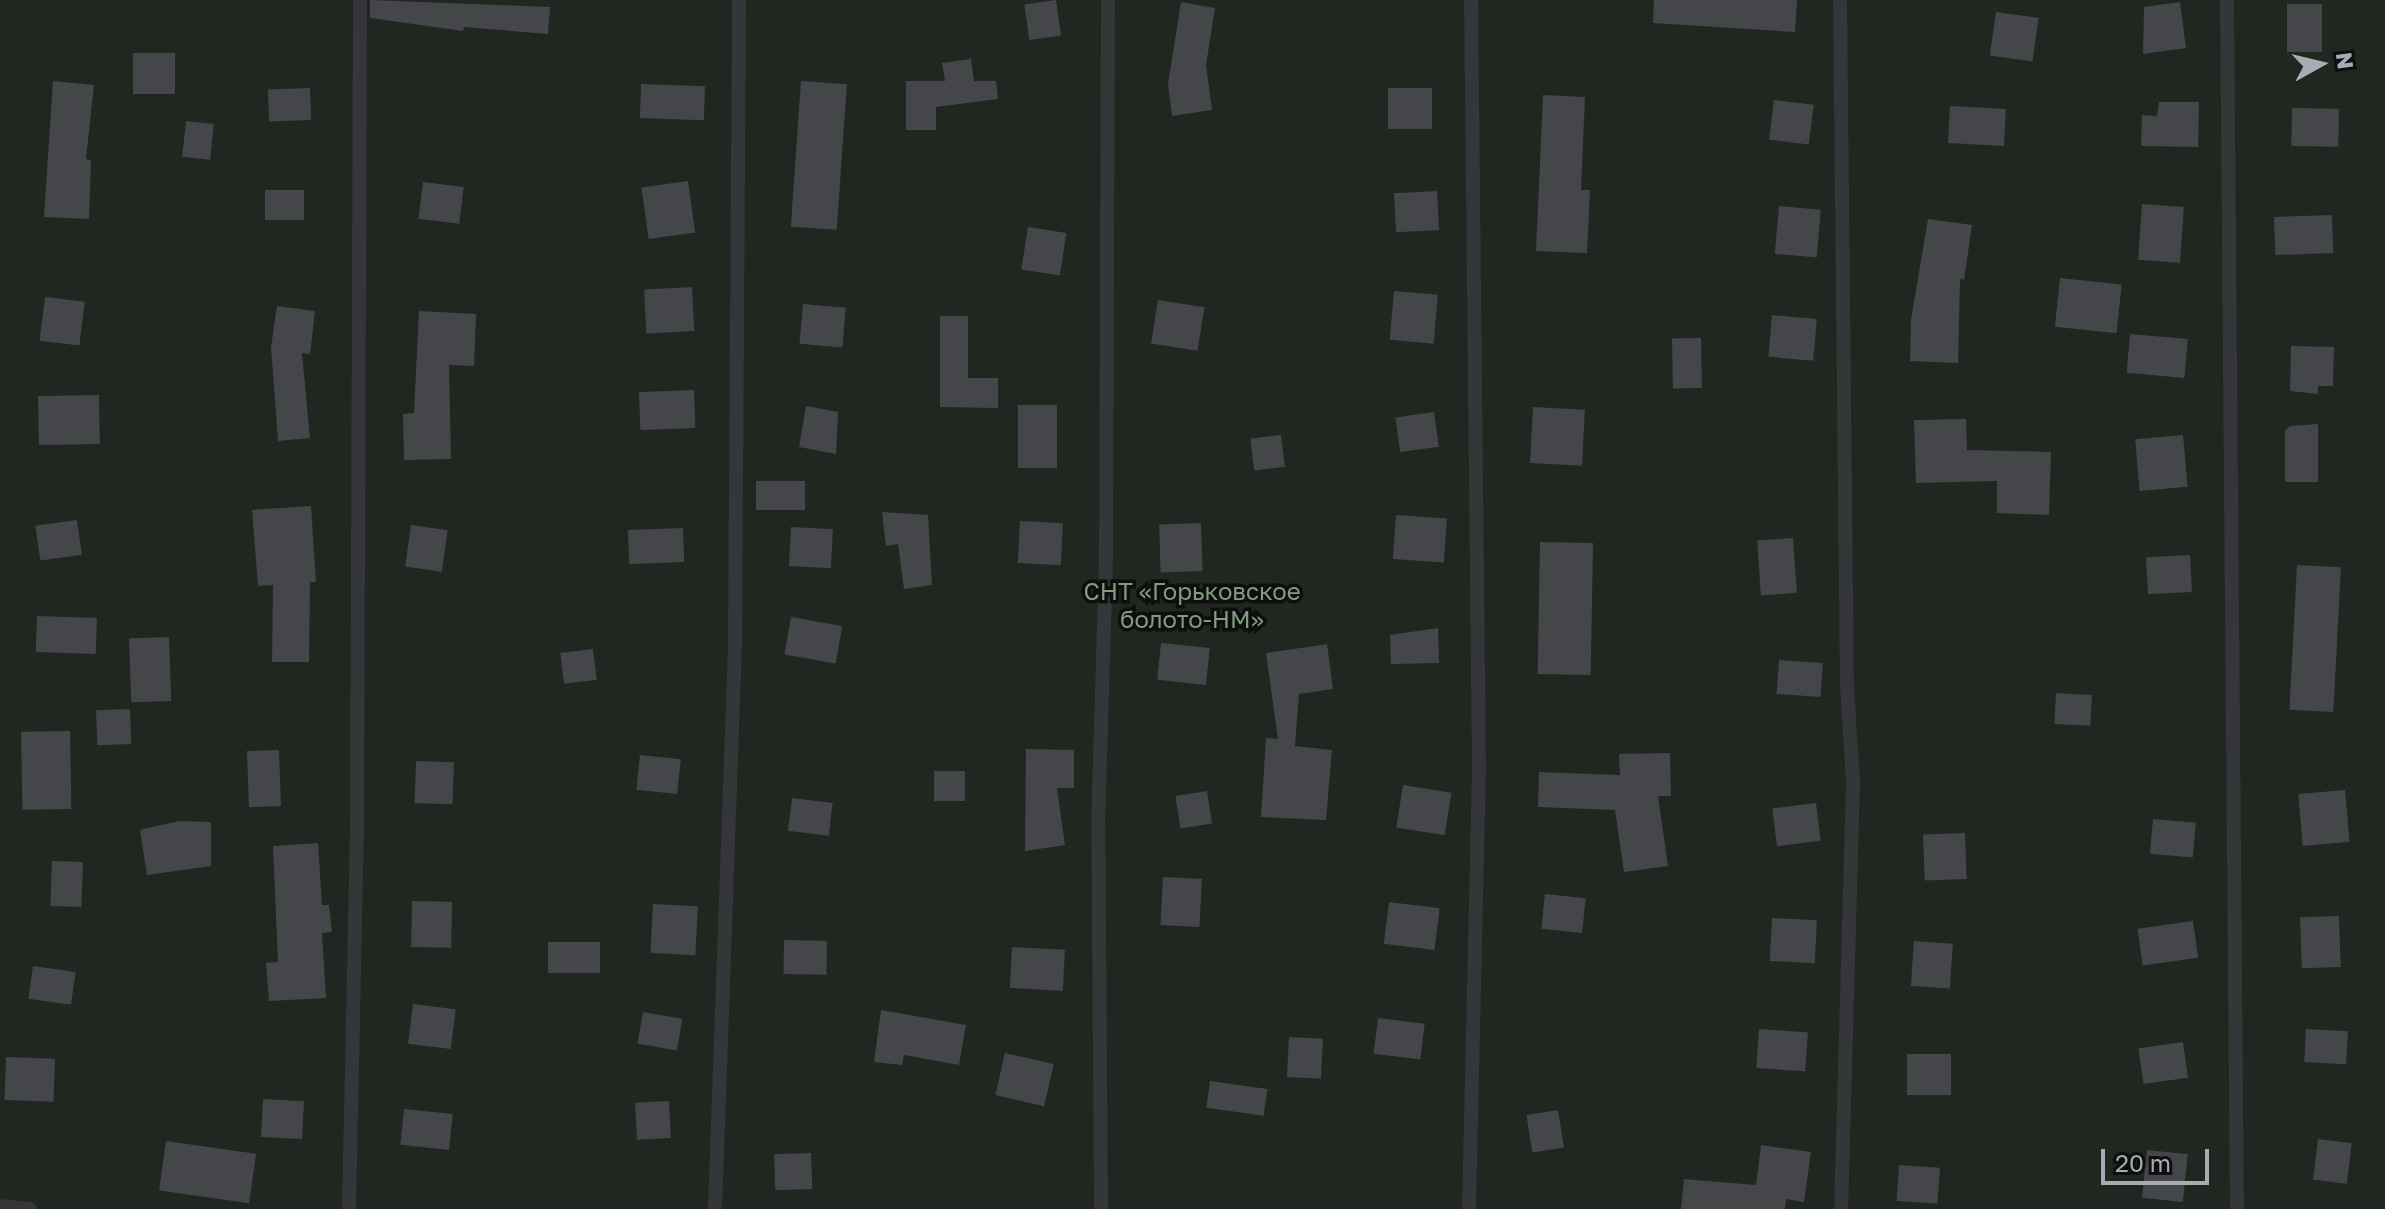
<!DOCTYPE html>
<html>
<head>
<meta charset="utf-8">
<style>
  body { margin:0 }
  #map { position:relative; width:2385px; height:1209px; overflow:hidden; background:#131314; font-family:"Golos Text",sans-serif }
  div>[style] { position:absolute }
  .green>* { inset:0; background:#202620; transform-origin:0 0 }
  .building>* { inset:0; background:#454649; transform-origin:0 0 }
  .service>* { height:14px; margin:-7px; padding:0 7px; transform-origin:7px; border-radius:7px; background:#343639 }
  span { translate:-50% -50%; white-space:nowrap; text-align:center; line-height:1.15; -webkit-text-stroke:7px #0e0e0f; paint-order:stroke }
  .park-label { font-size:24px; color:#819c7f }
  .north { position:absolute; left:2281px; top:24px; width:80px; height:80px; -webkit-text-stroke:6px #0e0e0f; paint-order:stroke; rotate:82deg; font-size:22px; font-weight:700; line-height:32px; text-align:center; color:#a6acb3 }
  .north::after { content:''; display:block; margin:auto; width:28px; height:36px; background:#a6acb3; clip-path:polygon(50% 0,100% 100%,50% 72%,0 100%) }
  .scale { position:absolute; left:2101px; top:1149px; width:108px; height:36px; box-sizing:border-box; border:4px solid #a6acb3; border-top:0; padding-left:10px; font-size:24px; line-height:28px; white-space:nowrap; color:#a6acb3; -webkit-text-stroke:6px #0e0e0f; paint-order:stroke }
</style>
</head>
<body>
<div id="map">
  <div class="green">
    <i style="left:0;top:0;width:2385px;height:1209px"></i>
  </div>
  <div class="building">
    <i style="clip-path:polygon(370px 0,550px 7px,548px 34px,464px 27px,463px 31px,370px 18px)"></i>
    <i style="left:1056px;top:0;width:36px;height:32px;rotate:82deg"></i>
    <i style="clip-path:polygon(1654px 0,1797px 0,1795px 32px,1653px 23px)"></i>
    <i style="clip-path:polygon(1181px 2px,1215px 8px,1206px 65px,1212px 110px,1172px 116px,1168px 84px)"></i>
    <i style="clip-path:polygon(2180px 2px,2186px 48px,2143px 54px,2144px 7px)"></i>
    <i style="left:2287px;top:4px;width:35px;height:48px"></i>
    <i style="left:1996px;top:12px;width:43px;height:44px;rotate:8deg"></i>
    <i style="left:133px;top:53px;width:42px;height:41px"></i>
    <i style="clip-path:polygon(971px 59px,974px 81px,996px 81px,998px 99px,936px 107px,936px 130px,906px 130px,906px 81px,945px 81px,942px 63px)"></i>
    <i style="clip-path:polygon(53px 81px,94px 85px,86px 159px,91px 160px,89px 219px,44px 217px)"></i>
    <i style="left:801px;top:81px;width:46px;height:146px;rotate:4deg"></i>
    <i style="left:641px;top:84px;width:64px;height:34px;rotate:2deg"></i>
    <i style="left:310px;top:88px;width:32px;height:42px;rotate:88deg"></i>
    <i style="left:1388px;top:88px;width:44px;height:41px"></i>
    <i style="clip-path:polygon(1543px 95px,1585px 97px,1581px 190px,1590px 190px,1587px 253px,1536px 251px)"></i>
    <i style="left:1774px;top:100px;width:40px;height:40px;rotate:7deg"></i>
    <i style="clip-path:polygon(2159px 102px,2199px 102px,2198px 147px,2141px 146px,2142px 115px,2157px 116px)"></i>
    <i style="left:1950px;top:106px;width:56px;height:37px;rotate:3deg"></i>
    <i style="left:2292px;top:108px;width:47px;height:38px;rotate:1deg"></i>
    <i style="left:186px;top:121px;width:28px;height:36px;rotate:6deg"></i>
    <i style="left:688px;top:181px;width:52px;height:47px;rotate:82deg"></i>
    <i style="left:423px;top:182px;width:41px;height:37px;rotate:7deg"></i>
    <i style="left:265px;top:190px;width:39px;height:30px"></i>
    <i style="left:1437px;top:191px;width:39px;height:43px;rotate:87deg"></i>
    <i style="left:2142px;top:204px;width:42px;height:56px;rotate:4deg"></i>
    <i style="left:1779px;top:206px;width:42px;height:48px;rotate:5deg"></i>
    <i style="left:2332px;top:215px;width:38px;height:58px;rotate:88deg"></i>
    <i style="clip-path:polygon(1928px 219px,1972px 225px,1964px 280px,1960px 279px,1958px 363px,1910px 361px,1911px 320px)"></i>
    <i style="left:1028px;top:227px;width:39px;height:43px;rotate:9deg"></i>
    <i style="left:2060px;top:278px;width:62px;height:49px;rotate:6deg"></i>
    <i style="left:692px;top:287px;width:44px;height:48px;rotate:87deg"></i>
    <i style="left:1394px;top:291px;width:44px;height:49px;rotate:5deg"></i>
    <i style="left:45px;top:297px;width:40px;height:44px;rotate:7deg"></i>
    <i style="left:1158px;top:300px;width:47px;height:44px;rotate:9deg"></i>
    <i style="left:803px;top:304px;width:43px;height:40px;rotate:5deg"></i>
    <i style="clip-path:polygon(277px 306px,315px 311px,310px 354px,302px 353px,310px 438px,278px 441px,271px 347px)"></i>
    <i style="clip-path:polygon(419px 311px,476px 314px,474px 366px,449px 365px,451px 459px,404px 460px,403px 414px,414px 413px)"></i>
    <i style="left:1772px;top:315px;width:45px;height:42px;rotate:5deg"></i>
    <i style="clip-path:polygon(940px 316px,968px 316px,968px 378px,998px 378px,998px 408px,940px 407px)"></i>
    <i style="left:2130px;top:334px;width:58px;height:39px;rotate:5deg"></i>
    <i style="left:1701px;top:338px;width:50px;height:29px;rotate:89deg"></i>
    <i style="clip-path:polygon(2291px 346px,2334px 347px,2333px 386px,2318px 386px,2318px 394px,2290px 391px)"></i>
    <i style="left:694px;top:390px;width:38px;height:55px;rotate:88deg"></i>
    <i style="left:99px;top:395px;width:49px;height:61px;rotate:89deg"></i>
    <i style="left:1018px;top:405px;width:39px;height:63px"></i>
    <i style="clip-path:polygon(806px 406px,838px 412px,836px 454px,799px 447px)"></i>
    <i style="left:1533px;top:407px;width:52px;height:56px;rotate:3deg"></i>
    <i style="left:1434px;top:412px;width:35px;height:39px;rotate:82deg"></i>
    <i style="clip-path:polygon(1966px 419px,1967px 450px,2051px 452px,2049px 515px,1997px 513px,1997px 481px,1916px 483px,1914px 420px)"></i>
    <i style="clip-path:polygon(2318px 424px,2318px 482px,2285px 482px,2285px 431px,2290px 426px)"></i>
    <i style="left:1281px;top:435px;width:32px;height:31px;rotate:83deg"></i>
    <i style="left:2183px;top:435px;width:52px;height:48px;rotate:85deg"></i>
    <i style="left:756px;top:481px;width:49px;height:29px"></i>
    <i style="clip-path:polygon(311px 506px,316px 582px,310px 582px,309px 662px,272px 662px,273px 585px,258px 586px,252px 510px)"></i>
    <i style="clip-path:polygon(882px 512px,928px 515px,932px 585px,904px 589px,898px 544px,886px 546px)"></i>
    <i style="left:1396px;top:515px;width:51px;height:44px;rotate:4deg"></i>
    <i style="left:77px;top:520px;width:35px;height:42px;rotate:82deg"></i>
    <i style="left:1020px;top:521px;width:43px;height:42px;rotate:3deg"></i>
    <i style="left:1201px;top:523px;width:48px;height:42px;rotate:88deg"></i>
    <i style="left:411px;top:525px;width:37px;height:42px;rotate:8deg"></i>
    <i style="left:791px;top:527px;width:42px;height:39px;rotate:3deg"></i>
    <i style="left:683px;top:528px;width:34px;height:55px;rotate:88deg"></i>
    <i style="left:1793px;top:538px;width:55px;height:36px;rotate:86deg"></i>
    <i style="left:1540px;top:542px;width:53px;height:132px;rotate:1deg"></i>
    <i style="left:2190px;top:555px;width:37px;height:44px;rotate:87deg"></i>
    <i style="left:2297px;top:565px;width:44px;height:145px;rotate:3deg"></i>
    <i style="left:37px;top:616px;width:60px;height:36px;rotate:2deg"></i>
    <i style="left:791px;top:617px;width:52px;height:38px;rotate:10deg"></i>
    <i style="clip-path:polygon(1438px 628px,1439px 663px,1391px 664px,1390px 635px)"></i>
    <i style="left:169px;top:637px;width:64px;height:40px;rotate:88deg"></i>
    <i style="left:1161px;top:643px;width:49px;height:37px;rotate:6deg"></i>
    <i style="clip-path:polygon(1327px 644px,1333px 689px,1299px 694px,1295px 746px,1332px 750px,1326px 820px,1261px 817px,1266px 738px,1278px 739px,1266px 653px)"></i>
    <i style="left:593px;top:649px;width:31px;height:33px;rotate:83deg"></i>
    <i style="left:1779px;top:660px;width:44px;height:34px;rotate:4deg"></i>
    <i style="left:2056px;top:693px;width:36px;height:31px;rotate:3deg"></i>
    <i style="left:130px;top:709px;width:35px;height:34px;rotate:88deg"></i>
    <i style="left:70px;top:731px;width:78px;height:49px;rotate:89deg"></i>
    <i style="clip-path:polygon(1026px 749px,1074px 750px,1074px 788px,1057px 788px,1065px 845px,1025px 851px)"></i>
    <i style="left:279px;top:750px;width:56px;height:32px;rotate:88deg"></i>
    <i style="clip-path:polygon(1670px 753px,1671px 796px,1658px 796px,1668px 866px,1624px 872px,1615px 810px,1538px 807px,1539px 772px,1620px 775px,1619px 754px)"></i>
    <i style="left:640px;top:755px;width:41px;height:35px;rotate:6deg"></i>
    <i style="left:416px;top:761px;width:38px;height:42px;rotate:2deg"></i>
    <i style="left:934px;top:771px;width:31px;height:30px"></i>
    <i style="left:1403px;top:785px;width:49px;height:43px;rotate:9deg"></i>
    <i style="left:2345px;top:790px;width:52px;height:47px;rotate:85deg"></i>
    <i style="left:1207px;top:791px;width:33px;height:32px;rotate:81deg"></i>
    <i style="left:792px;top:798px;width:41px;height:33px;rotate:7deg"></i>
    <i style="left:1816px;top:803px;width:38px;height:44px;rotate:83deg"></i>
    <i style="left:2153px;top:819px;width:43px;height:35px;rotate:5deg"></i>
    <i style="clip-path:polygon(179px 821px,211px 822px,211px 866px,147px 875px,140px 830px)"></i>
    <i style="left:1965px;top:833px;width:46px;height:42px;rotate:88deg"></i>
    <i style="clip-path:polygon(318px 843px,322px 905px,329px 905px,332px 932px,322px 933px,326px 998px,269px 1001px,266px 963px,278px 962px,273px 846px)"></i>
    <i style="left:52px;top:861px;width:31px;height:45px;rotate:2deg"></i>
    <i style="left:1163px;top:877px;width:39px;height:48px;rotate:3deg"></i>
    <i style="left:1545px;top:894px;width:41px;height:35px;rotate:6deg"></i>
    <i style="left:412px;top:901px;width:40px;height:46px;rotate:1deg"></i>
    <i style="left:1389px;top:902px;width:51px;height:42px;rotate:7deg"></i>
    <i style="left:653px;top:904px;width:45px;height:49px;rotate:3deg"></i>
    <i style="left:2339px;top:916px;width:51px;height:39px;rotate:88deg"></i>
    <i style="left:1772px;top:918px;width:45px;height:43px;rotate:3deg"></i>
    <i style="left:2193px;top:921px;width:37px;height:56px;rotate:82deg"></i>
    <i style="left:784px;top:940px;width:43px;height:34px;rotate:1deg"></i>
    <i style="left:1914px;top:941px;width:39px;height:45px;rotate:4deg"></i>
    <i style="left:548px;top:942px;width:52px;height:31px"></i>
    <i style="left:1012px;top:947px;width:53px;height:41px;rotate:3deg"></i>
    <i style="left:33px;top:966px;width:43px;height:33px;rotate:8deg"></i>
    <i style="left:413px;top:1004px;width:43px;height:40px;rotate:7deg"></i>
    <i style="clip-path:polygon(881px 1010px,966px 1025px,959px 1065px,904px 1055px,902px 1065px,874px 1062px)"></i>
    <i style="left:643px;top:1012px;width:40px;height:32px;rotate:10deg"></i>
    <i style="left:1378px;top:1018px;width:47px;height:36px;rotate:7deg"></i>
    <i style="left:1759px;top:1029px;width:49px;height:39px;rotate:4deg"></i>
    <i style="left:2306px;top:1029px;width:42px;height:33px;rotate:3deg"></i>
    <i style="left:1289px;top:1037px;width:34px;height:40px;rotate:3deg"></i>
    <i style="left:2183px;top:1042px;width:36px;height:45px;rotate:82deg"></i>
    <i style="left:1005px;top:1053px;width:50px;height:43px;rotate:13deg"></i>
    <i style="left:1907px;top:1054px;width:44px;height:41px"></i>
    <i style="left:6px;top:1057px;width:49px;height:43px;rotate:2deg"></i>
    <i style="left:1210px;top:1081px;width:58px;height:27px;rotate:8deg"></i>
    <i style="left:263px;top:1099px;width:41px;height:38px;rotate:3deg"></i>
    <i style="left:669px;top:1101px;width:37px;height:34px;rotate:87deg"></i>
    <i style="left:404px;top:1109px;width:49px;height:36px;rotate:6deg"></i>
    <i style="left:1558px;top:1110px;width:38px;height:32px;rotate:81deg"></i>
    <i style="left:2318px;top:1139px;width:34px;height:41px;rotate:7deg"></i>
    <i style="left:166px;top:1141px;width:91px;height:50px;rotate:8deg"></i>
    <i style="clip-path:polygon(1761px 1145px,1811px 1152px,1804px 1202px,1786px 1199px,1785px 1209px,1681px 1209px,1684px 1179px,1756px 1185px)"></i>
    <i style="left:2147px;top:1150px;width:41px;height:48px;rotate:6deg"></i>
    <i style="left:811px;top:1153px;width:36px;height:37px;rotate:88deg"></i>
    <i style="left:1899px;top:1165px;width:41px;height:36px;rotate:4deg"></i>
  </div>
  <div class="service">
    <i style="left:1840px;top:0;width:687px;rotate:89.42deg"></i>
    <i style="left:1847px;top:687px;width:95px;rotate:86.4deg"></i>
    <i style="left:1853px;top:782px;width:427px;rotate:91.6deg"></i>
    <i style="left:2227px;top:0;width:1209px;rotate:89.53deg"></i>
    <i style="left:0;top:1206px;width:30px;rotate:6deg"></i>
    <i style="left:349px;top:1209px;width:380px;rotate:-88.8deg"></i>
    <i style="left:357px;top:829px;width:829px;rotate:-89.79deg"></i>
    <i style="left:715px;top:1209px;width:565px;rotate:-87.97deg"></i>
    <i style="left:735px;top:644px;width:644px;rotate:-89.64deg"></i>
    <i style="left:1101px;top:1209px;width:382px;rotate:-90.4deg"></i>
    <i style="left:1098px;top:827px;width:268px;rotate:-88.3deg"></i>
    <i style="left:1106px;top:559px;width:559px;rotate:-89.8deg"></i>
    <i style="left:1469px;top:1209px;width:437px;rotate:-88.7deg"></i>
    <i style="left:1479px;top:772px;width:772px;rotate:-90.59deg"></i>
  </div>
  <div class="park-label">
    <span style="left:1192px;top:605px">СНТ «Горьковское<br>болото-НМ»</span>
  </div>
  <div class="north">N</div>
  <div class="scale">20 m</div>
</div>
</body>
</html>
